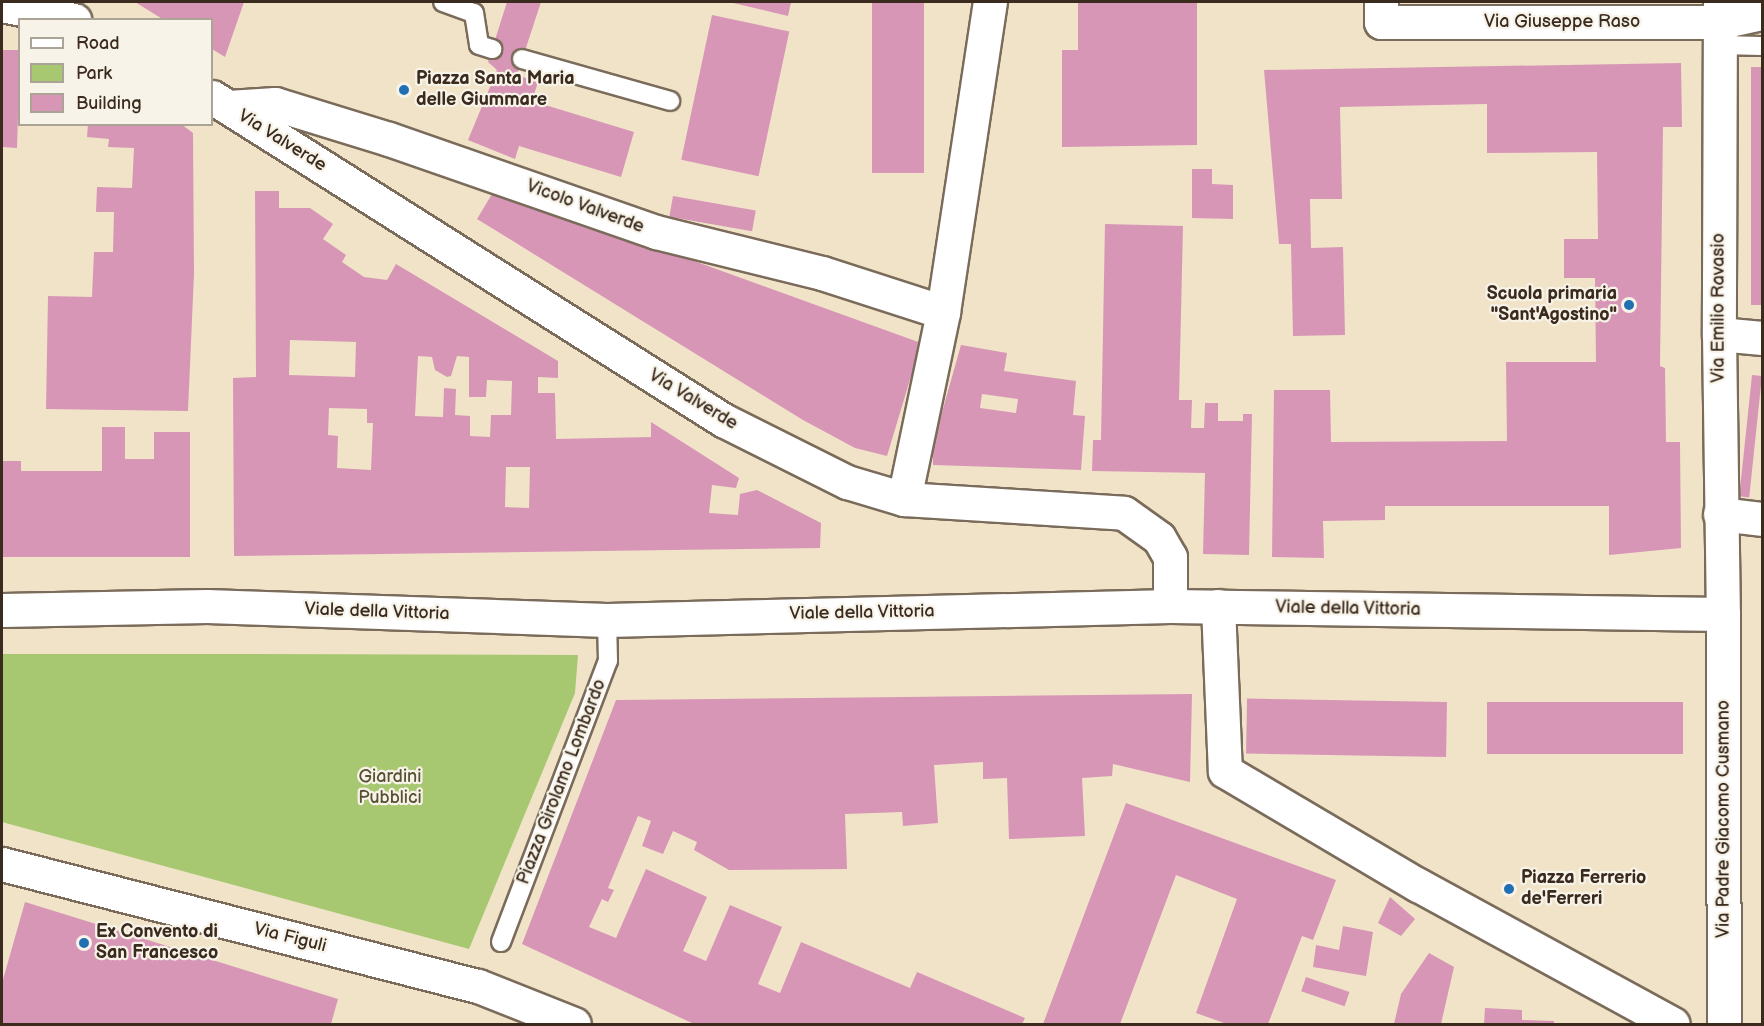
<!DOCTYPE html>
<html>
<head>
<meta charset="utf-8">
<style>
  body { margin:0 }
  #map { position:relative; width:1764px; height:1026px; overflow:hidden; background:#f0e3c8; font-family:"Balsamiq Sans",sans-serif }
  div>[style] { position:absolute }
  .green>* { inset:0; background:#a7c770 }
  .building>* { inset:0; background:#d896b7; transform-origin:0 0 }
  .roads { filter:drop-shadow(2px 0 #7a6b5a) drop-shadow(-2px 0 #7a6b5a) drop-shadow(0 2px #7a6b5a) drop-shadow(0 -2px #7a6b5a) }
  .lane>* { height:18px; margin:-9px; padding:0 9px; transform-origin:9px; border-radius:9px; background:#fff }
  .street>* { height:33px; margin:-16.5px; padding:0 16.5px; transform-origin:16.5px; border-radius:16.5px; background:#fff }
  .secondary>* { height:33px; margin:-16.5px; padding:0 16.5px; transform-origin:16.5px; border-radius:16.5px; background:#fff }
  .dots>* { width:16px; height:16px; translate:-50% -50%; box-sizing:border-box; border:3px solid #f7f3e8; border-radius:50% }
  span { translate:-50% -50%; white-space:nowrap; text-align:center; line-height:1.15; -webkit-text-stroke:4.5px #f7f3e8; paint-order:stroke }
  .street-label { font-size:18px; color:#3b2a1e }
  .poi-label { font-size:18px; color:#3b2a1e; font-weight:700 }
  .left { translate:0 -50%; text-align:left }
  .right { translate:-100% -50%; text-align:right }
  .park-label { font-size:18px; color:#565132 }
  .frame { position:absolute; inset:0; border:3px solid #3b2a1e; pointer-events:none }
  .legend { position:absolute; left:18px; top:18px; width:195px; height:108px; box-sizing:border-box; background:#f7f3e8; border:2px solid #aca397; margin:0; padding:8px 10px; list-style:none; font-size:18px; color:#3b2a1e }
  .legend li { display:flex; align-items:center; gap:12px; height:30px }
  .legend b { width:30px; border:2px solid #aca397 }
</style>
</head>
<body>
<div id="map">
  <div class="green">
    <i style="clip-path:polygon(2px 654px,218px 654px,578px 655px,575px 693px,469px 949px,2px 822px)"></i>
  </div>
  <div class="building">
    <i style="clip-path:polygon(135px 2px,244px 2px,225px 57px,212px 49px,212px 20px,164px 20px)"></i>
    <i style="clip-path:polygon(507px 2px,541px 2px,517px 75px,538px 82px,532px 101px,634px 132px,621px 177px,519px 146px,515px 159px,468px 140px,497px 70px,488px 62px)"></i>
    <i style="clip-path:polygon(729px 2px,791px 2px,788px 16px)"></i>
    <i style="left:872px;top:2px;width:52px;height:171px"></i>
    <i style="clip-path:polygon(1078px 2px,1197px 2px,1197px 145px,1062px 147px,1062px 50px,1078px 50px)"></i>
    <i style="left:712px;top:15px;width:79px;height:148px;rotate:12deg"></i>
    <i style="clip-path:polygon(2px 50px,20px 50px,17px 148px,2px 147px)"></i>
    <i style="clip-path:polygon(1681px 63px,1682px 127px,1663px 127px,1660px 366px,1665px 368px,1666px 442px,1680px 442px,1681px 548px,1609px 555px,1609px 506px,1385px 506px,1385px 520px,1323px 521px,1324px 558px,1272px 557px,1274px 390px,1330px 390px,1331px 442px,1507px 441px,1506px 362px,1596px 362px,1595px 278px,1564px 278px,1564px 239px,1598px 239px,1597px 152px,1487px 153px,1487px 104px,1340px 107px,1342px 199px,1310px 199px,1311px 248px,1343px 247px,1345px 335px,1293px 336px,1291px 244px,1279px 244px,1264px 70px)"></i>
    <i style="left:1751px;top:67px;width:11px;height:238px"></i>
    <i style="clip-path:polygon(88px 124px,181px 124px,193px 133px,194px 274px,188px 411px,46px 409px,48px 296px,92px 297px,94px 252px,113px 252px,114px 212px,96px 212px,97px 187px,132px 188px,134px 148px,108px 147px,109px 139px,87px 137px)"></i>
    <i style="clip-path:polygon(1192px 169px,1212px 169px,1212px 184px,1233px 185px,1233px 219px,1192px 218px)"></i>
    <i style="clip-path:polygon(495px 189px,921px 343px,887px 456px,855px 448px,803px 420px,477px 219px)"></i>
    <i style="clip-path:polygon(evenodd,255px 191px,279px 191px,279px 208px,310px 208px,333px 224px,323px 239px,346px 255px,342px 262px,364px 277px,387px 280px,396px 264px,558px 361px,558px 378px,538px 377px,538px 393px,555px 393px,556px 439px,651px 437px,651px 422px,739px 478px,736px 488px,712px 485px,709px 513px,738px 515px,740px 494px,757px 490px,821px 523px,820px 548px,234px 556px,233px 378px,256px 377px,255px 191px,290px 340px,356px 342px,355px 377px,289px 375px,290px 340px,255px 191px,418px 356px,432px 357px,435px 370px,447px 377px,451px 376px,457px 356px,469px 357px,469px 397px,486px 397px,487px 380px,512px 381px,511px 415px,491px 415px,490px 437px,470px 436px,470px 416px,455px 415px,456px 389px,444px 388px,443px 417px,415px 416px,418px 356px,255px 191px,329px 408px,367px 409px,367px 423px,373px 423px,371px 470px,337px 468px,338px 436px,328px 435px,329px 408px,255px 191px,506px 467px,530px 467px,529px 508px,505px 507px,506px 467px)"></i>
    <i style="left:673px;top:196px;width:84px;height:21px;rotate:10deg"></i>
    <i style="clip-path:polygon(1105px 224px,1183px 226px,1179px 400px,1192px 400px,1191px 428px,1204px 428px,1205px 403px,1218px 403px,1218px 421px,1243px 421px,1243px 414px,1252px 414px,1249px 555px,1203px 554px,1205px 473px,1092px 471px,1093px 440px,1101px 440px)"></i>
    <i style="clip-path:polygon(evenodd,961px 345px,1007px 353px,1004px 371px,1076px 381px,1073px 415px,1085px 416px,1081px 470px,933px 465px,933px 444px,961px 345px,982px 394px,1018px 399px,1016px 413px,980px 408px,982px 394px)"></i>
    <i style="left:1752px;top:375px;width:10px;height:122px;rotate:6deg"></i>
    <i style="clip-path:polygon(102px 427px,125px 427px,125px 459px,154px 459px,154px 432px,190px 432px,190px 557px,2px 557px,2px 461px,21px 461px,21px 471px,102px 471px)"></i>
    <i style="clip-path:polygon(1192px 694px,1190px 782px,1113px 764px,1112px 776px,1082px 778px,1085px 836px,1009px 839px,1007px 778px,983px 779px,983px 762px,934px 765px,938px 823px,903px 826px,902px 812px,845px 814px,847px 869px,729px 870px,694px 850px,697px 842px,673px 831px,663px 854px,642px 846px,651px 821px,638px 816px,608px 888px,614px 890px,608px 902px,602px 899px,589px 927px,616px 938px,646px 869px,707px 897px,683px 951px,706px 961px,730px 905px,782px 927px,758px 984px,780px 993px,801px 942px,910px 988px,917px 972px,1025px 1018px,1022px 1024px,694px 1024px,522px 944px,616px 700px)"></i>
    <i style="left:1447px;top:702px;width:55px;height:200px;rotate:91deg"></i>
    <i style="left:1487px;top:702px;width:196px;height:52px"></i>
    <i style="clip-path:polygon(1126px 803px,1336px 880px,1313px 940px,1302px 936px,1268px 1024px,1227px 1024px,1196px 1013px,1237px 899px,1176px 875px,1120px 1024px,1043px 1024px)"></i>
    <i style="clip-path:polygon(1390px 897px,1415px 919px,1401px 936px,1378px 923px)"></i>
    <i style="clip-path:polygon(25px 902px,338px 999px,331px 1024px,2px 1024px,2px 983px)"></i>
    <i style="clip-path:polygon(1343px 926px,1373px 932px,1366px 976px,1313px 967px,1316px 945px,1339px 950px)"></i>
    <i style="clip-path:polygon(1429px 953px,1454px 967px,1441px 1024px,1394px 1024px,1401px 994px)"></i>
    <i style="left:1306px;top:977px;width:46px;height:15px;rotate:19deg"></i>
    <i style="clip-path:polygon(1485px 1008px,1522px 1010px,1522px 1020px,1554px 1021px,1554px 1024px,1484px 1024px)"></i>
  </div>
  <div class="roads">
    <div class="lane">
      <i style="left:443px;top:2px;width:33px;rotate:20deg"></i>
      <i style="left:474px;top:13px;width:32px;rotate:81deg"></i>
      <i style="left:479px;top:45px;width:14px;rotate:17deg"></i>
      <i style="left:1720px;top:45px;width:42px;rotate:1.4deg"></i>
      <i style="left:522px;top:59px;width:154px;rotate:15.8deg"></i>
      <i style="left:501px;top:942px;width:301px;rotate:-69.2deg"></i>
      <i style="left:608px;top:661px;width:41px;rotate:-91.4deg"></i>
    </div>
    <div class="street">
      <i style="left:1381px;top:2px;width:20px;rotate:90deg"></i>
      <i style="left:1381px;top:22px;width:339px"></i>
      <i style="left:1720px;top:22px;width:43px;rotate:-12.1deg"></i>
      <i style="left:1720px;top:2px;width:332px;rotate:90.2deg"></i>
      <i style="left:1719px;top:334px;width:280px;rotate:89.2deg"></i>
      <i style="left:228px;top:107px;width:47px;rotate:-3.7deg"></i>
      <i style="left:275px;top:104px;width:119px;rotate:17.1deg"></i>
      <i style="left:389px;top:139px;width:283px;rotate:19.2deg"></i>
      <i style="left:656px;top:232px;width:171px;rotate:13.9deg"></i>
      <i style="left:822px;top:273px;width:127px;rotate:17.9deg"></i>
      <i style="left:1719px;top:334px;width:43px;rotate:5.3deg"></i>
      <i style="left:904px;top:499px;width:191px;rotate:-78.2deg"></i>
      <i style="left:943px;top:312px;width:314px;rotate:-81.4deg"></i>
      <i style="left:1720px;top:514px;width:42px;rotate:6.8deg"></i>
      <i style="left:1218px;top:606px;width:165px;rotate:87.6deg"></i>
      <i style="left:1225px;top:771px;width:224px;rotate:30.6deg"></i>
      <i style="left:1418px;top:885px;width:290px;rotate:28.6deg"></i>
    </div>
    <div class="secondary">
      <i style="left:2px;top:5px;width:74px;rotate:11.8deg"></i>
      <i style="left:212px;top:97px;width:605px;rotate:32.3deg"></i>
      <i style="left:723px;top:420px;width:139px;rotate:26.6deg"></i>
      <i style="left:847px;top:482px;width:59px;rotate:16.6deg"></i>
      <i style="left:904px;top:499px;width:220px;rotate:3.6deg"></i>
      <i style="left:1124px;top:513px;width:43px;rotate:35.5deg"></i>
      <i style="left:1159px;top:538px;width:22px;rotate:60deg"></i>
      <i style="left:1170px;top:557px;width:49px;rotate:90deg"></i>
      <i style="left:2px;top:610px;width:205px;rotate:-1.1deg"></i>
      <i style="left:207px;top:606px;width:400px;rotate:2deg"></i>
      <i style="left:607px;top:620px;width:563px;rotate:-1.42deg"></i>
      <i style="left:1170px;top:606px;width:553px;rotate:0.83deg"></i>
      <i style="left:1723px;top:614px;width:410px;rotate:89.9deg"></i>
      <i style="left:2px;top:864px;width:491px;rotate:14.4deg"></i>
      <i style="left:478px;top:986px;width:103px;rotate:21.6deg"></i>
    </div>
  </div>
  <div class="dots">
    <i style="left:404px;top:90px;background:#1f6fb2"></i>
    <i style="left:1629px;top:305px;background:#1f6fb2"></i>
    <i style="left:1509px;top:889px;background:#1f6fb2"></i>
    <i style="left:84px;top:943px;background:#1f6fb2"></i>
  </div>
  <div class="street-label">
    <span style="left:1562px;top:22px">Via Giuseppe Raso</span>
    <span style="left:282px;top:141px;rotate:32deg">Via Valverde</span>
    <span style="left:585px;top:207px;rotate:20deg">Vicolo Valverde</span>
    <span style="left:1719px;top:308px;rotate:-90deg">Via Emilio Ravasio</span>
    <span style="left:693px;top:400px;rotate:31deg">Via Valverde</span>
    <span style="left:1348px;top:609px;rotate:1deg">Viale della Vittoria</span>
    <span style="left:377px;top:612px;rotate:2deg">Viale della Vittoria</span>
    <span style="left:862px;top:613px;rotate:-1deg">Viale della Vittoria</span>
    <span style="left:562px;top:782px;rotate:-69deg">Piazza Girolamo Lombardo</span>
    <span style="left:1724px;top:819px;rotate:-90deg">Via Padre Giacomo Cusmano</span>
    <span style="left:290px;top:938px;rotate:14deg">Via Figuli</span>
  </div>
  <div class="poi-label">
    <span class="left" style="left:416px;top:90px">Piazza Santa Maria<br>delle Giummare</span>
    <span class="right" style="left:1617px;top:305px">Scuola primaria<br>"Sant'Agostino"</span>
    <span class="left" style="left:1521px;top:889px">Piazza Ferrerio<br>de'Ferreri</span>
    <span class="left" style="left:96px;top:943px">Ex Convento di<br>San Francesco</span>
  </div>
  <div class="park-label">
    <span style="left:390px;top:788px">Giardini<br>Pubblici</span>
  </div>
  <div class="frame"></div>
  <ul class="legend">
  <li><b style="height:8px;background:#fff"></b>Road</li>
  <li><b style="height:16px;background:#a7c770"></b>Park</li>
  <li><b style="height:16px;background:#d896b7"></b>Building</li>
  </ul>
</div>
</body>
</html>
